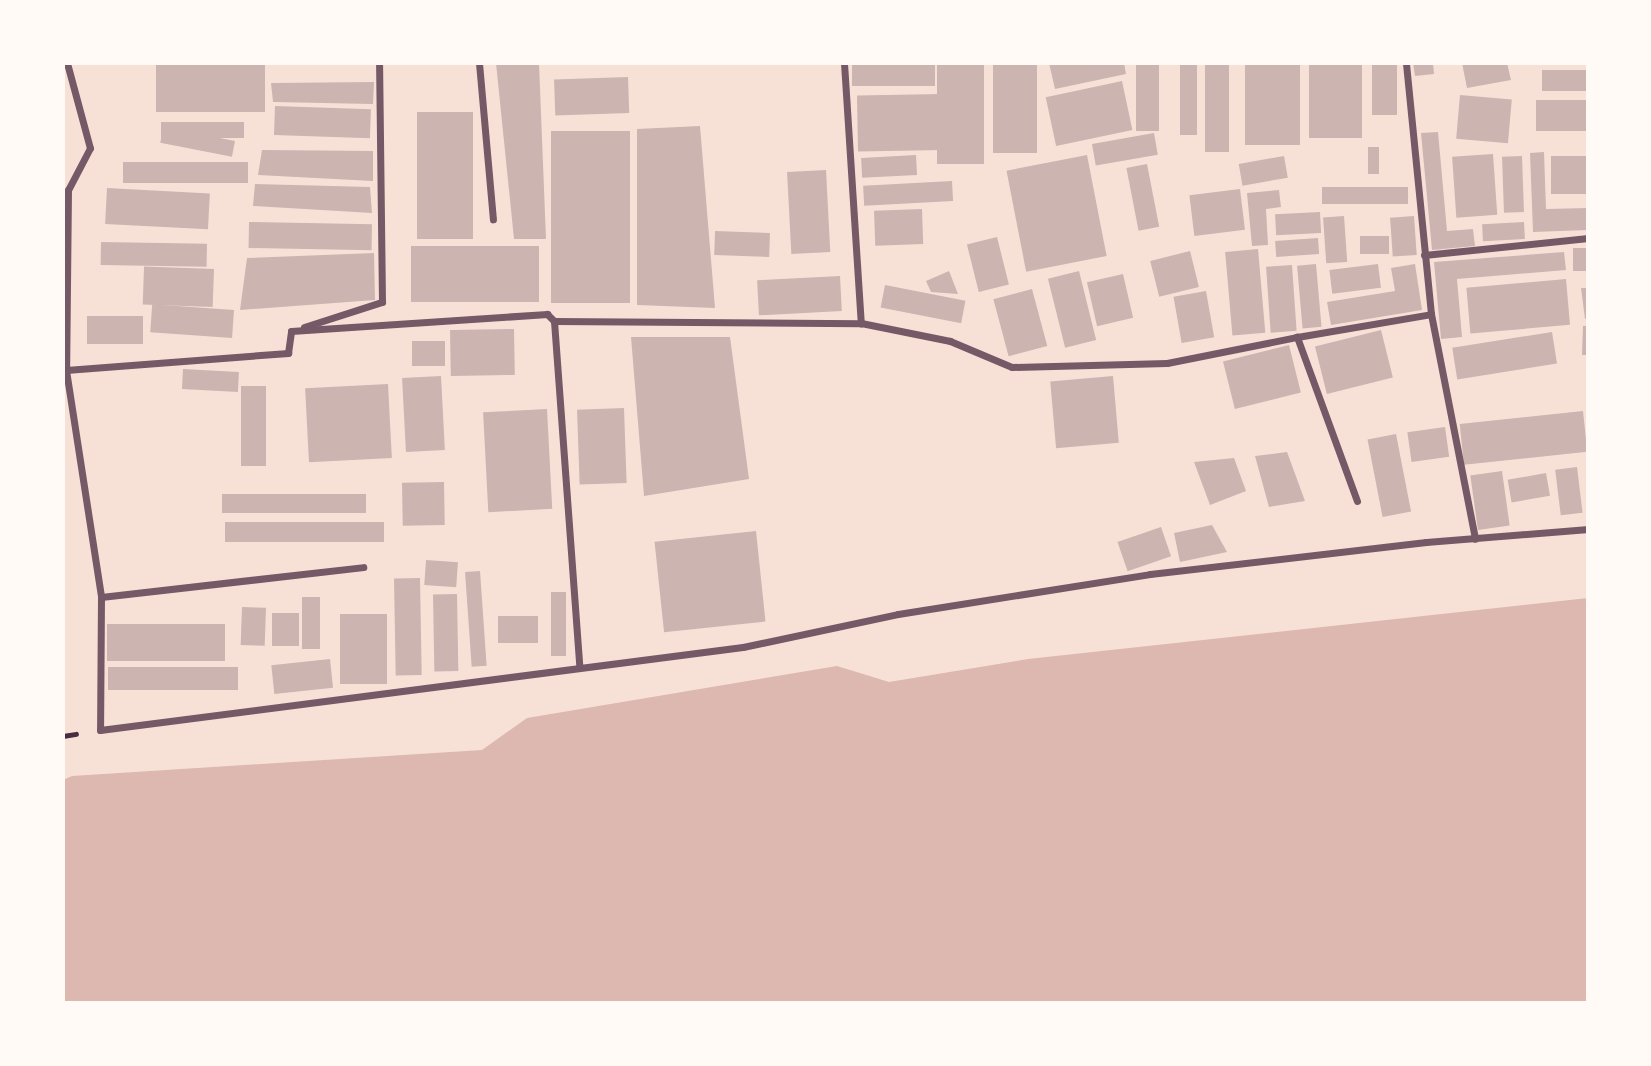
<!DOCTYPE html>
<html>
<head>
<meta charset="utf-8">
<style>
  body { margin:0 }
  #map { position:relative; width:1651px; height:1066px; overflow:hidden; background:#f7e1d7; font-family:Inter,sans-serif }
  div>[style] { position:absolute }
  .water>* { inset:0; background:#dcb8b0 }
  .building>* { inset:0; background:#ccb4b1; transform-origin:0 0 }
  .path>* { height:4.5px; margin:-2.25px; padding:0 2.25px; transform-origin:2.25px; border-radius:2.25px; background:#4a2c40 }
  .minor>* { height:7px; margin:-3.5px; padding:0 3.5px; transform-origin:3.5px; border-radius:3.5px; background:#755966 }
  span { translate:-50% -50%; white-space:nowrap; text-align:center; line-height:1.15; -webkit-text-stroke:7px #fffaf5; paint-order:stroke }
  .frame { position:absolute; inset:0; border:65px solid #fffaf5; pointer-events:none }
</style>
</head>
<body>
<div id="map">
  <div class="water">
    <i style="clip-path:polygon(1588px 598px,1588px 1003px,63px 1003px,63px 780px,72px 776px,482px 750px,527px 718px,837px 666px,889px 682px,1028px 659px)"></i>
  </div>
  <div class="building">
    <i style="left:156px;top:63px;width:109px;height:49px"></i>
    <i style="clip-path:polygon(496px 63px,539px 63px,546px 239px,514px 239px)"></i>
    <i style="left:937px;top:63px;width:47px;height:101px"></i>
    <i style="left:993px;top:63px;width:44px;height:90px"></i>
    <i style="clip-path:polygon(1049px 63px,1124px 63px,1126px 74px,1055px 89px)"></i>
    <i style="left:1136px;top:63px;width:23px;height:68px"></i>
    <i style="left:1180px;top:63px;width:17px;height:72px"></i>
    <i style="left:1205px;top:63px;width:24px;height:89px"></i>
    <i style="left:1245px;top:63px;width:55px;height:82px"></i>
    <i style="left:1309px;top:63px;width:53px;height:75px"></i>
    <i style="left:1372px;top:63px;width:25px;height:52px"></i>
    <i style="clip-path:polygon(1413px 63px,1433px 63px,1434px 74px,1415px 76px)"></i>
    <i style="clip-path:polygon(1462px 63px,1507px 63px,1511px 80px,1467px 88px)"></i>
    <i style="left:935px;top:65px;width:21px;height:83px;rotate:90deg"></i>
    <i style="left:1542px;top:70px;width:46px;height:21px"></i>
    <i style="left:628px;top:77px;width:36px;height:74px;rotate:88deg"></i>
    <i style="left:1122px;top:81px;width:50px;height:78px;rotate:78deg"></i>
    <i style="clip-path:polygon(374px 82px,373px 104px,273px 102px,271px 83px)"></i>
    <i style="left:942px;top:94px;width:56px;height:85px;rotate:89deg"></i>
    <i style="left:1460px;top:95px;width:52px;height:44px;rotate:5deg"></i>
    <i style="left:1588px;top:100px;width:31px;height:52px;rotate:90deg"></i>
    <i style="left:275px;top:106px;width:96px;height:29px;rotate:2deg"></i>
    <i style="left:473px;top:112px;width:127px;height:56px;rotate:90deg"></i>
    <i style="left:161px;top:122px;width:83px;height:16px"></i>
    <i style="clip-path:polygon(700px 126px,715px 308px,637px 305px,637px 129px)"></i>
    <i style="left:630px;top:131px;width:172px;height:79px;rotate:90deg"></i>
    <i style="clip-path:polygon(1438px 132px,1447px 231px,1473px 229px,1475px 246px,1432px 250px,1421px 133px)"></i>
    <i style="left:1154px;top:133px;width:22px;height:63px;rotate:80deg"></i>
    <i style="left:235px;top:141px;width:16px;height:73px;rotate:101deg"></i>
    <i style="left:1368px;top:147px;width:11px;height:27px"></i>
    <i style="clip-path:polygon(262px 150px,373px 151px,373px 181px,258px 175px)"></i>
    <i style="clip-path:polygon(1544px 152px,1546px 209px,1588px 208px,1588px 230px,1533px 232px,1530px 153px)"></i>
    <i style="left:1493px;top:154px;width:61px;height:41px;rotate:86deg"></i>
    <i style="left:916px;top:155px;width:20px;height:55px;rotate:87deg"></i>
    <i style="left:1087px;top:155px;width:103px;height:82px;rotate:79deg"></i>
    <i style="left:1284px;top:156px;width:22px;height:46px;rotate:80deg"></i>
    <i style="left:1522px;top:156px;width:56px;height:20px;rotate:88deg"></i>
    <i style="left:1588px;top:156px;width:38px;height:37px;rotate:90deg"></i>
    <i style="left:248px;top:162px;width:21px;height:125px;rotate:90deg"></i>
    <i style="left:1147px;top:164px;width:64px;height:21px;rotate:79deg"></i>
    <i style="left:826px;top:170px;width:82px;height:39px;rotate:87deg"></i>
    <i style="left:952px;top:181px;width:20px;height:89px;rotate:87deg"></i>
    <i style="clip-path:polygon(255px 184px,370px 187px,372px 213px,253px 206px)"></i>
    <i style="left:1408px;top:187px;width:17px;height:86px;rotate:90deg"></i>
    <i style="left:107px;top:188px;width:103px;height:36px;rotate:3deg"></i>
    <i style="left:1240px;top:189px;width:41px;height:51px;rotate:83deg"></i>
    <i style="clip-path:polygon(1279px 190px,1281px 207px,1266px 209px,1268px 245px,1252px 246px,1247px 193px)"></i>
    <i style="left:922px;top:209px;width:35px;height:48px;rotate:88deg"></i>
    <i style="left:1320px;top:212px;width:21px;height:45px;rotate:87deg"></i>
    <i style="left:1344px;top:216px;width:46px;height:21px;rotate:86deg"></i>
    <i style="left:1414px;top:216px;width:39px;height:24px;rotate:86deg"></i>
    <i style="left:249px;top:222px;width:123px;height:26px;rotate:1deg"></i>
    <i style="left:1524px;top:222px;width:17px;height:42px;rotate:87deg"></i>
    <i style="left:770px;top:233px;width:24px;height:55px;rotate:92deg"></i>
    <i style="left:1360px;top:236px;width:29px;height:18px"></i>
    <i style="left:997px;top:237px;width:49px;height:31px;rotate:76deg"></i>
    <i style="left:1318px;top:238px;width:16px;height:43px;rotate:86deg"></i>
    <i style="left:101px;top:242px;width:106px;height:23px;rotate:1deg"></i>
    <i style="left:539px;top:246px;width:56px;height:128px;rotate:90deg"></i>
    <i style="left:1573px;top:248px;width:15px;height:23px"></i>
    <i style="left:1258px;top:249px;width:84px;height:33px;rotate:85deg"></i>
    <i style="left:1190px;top:251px;width:37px;height:41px;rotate:76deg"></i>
    <i style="clip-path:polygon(1564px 252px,1566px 270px,1457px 279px,1462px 337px,1441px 339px,1434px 262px)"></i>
    <i style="clip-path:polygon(374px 253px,375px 300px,240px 310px,247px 258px)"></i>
    <i style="left:1316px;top:264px;width:63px;height:19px;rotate:85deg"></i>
    <i style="left:1378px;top:264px;width:24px;height:49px;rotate:83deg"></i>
    <i style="clip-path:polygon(1415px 264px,1422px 310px,1331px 325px,1327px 302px,1395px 291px,1391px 268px)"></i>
    <i style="left:1292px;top:265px;width:66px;height:26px;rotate:86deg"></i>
    <i style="left:214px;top:269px;width:38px;height:70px;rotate:92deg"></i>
    <i style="clip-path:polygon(949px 271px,958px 294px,931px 292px,926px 281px)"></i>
    <i style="left:1079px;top:271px;width:71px;height:32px;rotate:76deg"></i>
    <i style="left:1123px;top:274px;width:45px;height:37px;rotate:77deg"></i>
    <i style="left:840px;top:276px;width:35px;height:83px;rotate:87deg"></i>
    <i style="left:1566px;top:279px;width:46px;height:100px;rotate:85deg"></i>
    <i style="left:885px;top:285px;width:82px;height:23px;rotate:11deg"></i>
    <i style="clip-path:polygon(1581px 288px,1588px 288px,1588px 318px,1585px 319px)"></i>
    <i style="left:1032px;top:289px;width:59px;height:40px;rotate:75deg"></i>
    <i style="left:1206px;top:291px;width:47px;height:33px;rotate:80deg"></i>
    <i style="left:234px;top:310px;width:28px;height:82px;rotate:94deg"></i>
    <i style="left:87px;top:316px;width:56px;height:28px"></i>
    <i style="clip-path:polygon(1583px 326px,1588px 326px,1588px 355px,1582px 355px)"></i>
    <i style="left:514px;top:329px;width:46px;height:64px;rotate:89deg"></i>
    <i style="left:1381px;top:330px;width:49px;height:68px;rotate:76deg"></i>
    <i style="left:1552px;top:332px;width:32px;height:101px;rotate:81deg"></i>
    <i style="clip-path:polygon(631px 337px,730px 337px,749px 479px,644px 496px)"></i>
    <i style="left:412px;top:341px;width:33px;height:25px"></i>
    <i style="left:1289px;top:345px;width:49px;height:68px;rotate:76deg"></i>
    <i style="left:183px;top:369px;width:56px;height:20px;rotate:3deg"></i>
    <i style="left:441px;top:376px;width:74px;height:39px;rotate:87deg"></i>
    <i style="left:1113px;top:376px;width:67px;height:63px;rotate:85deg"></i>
    <i style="left:388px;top:384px;width:74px;height:83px;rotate:87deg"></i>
    <i style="left:241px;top:386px;width:25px;height:80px"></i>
    <i style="left:624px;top:408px;width:75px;height:47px;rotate:88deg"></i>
    <i style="left:547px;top:409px;width:100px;height:64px;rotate:87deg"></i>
    <i style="left:1583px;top:411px;width:41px;height:124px;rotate:84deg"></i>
    <i style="left:1445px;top:427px;width:30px;height:38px;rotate:82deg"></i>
    <i style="left:1396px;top:434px;width:79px;height:29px;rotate:79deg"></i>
    <i style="clip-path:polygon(1287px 452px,1305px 501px,1269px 507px,1255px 456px)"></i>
    <i style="clip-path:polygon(1234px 458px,1246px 491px,1210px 505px,1194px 462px)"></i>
    <i style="left:1577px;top:467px;width:46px;height:22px;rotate:83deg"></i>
    <i style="left:1502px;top:471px;width:55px;height:32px;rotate:82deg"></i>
    <i style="left:1546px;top:473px;width:23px;height:39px;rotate:80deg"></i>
    <i style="left:444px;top:482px;width:43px;height:42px;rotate:89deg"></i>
    <i style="left:366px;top:494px;width:19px;height:144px;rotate:90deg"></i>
    <i style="left:225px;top:522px;width:159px;height:20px"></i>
    <i style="clip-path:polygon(1212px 525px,1227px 552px,1180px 562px,1174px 533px)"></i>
    <i style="left:1161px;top:527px;width:31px;height:46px;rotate:71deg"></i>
    <i style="left:756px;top:531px;width:91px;height:102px;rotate:84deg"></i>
    <i style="left:426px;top:560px;width:32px;height:25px;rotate:4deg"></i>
    <i style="left:480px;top:571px;width:95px;height:15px;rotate:86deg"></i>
    <i style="left:420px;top:578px;width:97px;height:26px;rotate:89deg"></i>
    <i style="left:551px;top:592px;width:15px;height:64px"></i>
    <i style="left:457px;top:594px;width:77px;height:24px;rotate:89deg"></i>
    <i style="left:302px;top:597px;width:18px;height:52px"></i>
    <i style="left:242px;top:607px;width:24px;height:38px;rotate:2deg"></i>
    <i style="left:272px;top:613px;width:27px;height:33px"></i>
    <i style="left:340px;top:614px;width:47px;height:70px"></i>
    <i style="left:498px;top:616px;width:40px;height:27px"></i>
    <i style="left:225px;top:624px;width:37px;height:118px;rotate:90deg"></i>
    <i style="left:330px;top:659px;width:29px;height:59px;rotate:84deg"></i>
    <i style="left:238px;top:667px;width:23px;height:130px;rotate:90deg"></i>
  </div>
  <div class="path">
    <i style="left:63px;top:736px;width:13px;rotate:-9deg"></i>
  </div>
  <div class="minor">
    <i style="left:67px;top:63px;width:88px;rotate:74.9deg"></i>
    <i style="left:90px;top:148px;width:47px;rotate:117.6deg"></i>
    <i style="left:68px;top:190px;width:180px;rotate:90.6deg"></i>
    <i style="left:66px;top:370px;width:230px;rotate:81.2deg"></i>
    <i style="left:101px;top:597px;width:133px;rotate:90.4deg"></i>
    <i style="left:100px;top:730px;width:648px;rotate:-7.36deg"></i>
    <i style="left:743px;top:647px;width:158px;rotate:-12deg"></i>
    <i style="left:898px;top:614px;width:255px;rotate:-9deg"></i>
    <i style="left:1150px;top:574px;width:278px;rotate:-6.6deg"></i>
    <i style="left:1426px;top:542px;width:163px;rotate:-4.6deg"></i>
    <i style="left:479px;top:63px;width:157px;rotate:84.9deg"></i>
    <i style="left:844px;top:63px;width:261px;rotate:86.3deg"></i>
    <i style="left:1424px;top:255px;width:165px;rotate:-5.9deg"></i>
    <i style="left:1431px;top:314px;width:229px;rotate:78.9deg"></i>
    <i style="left:554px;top:321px;width:345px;rotate:85.8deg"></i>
    <i style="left:304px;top:327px;width:82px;rotate:-17.8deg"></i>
    <i style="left:382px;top:302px;width:239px;rotate:-90.7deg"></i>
    <i style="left:66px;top:370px;width:223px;rotate:-4.4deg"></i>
    <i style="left:288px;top:353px;width:22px;rotate:-82deg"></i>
    <i style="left:291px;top:331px;width:257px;rotate:-3.8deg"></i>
    <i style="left:547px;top:314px;width:10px;rotate:45deg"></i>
    <i style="left:554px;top:321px;width:307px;rotate:0.4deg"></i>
    <i style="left:861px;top:323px;width:91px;rotate:11.4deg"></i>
    <i style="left:950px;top:341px;width:67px;rotate:22.8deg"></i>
    <i style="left:1012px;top:367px;width:155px;rotate:-1.5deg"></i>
    <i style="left:1167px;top:363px;width:133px;rotate:-11.3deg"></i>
    <i style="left:1357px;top:501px;width:175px;rotate:-110.1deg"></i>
    <i style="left:1297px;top:337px;width:136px;rotate:-9.7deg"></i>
    <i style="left:1431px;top:314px;width:252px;rotate:-95.7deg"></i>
    <i style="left:101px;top:597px;width:264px;rotate:-6.5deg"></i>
  </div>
  <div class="frame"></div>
</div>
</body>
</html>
